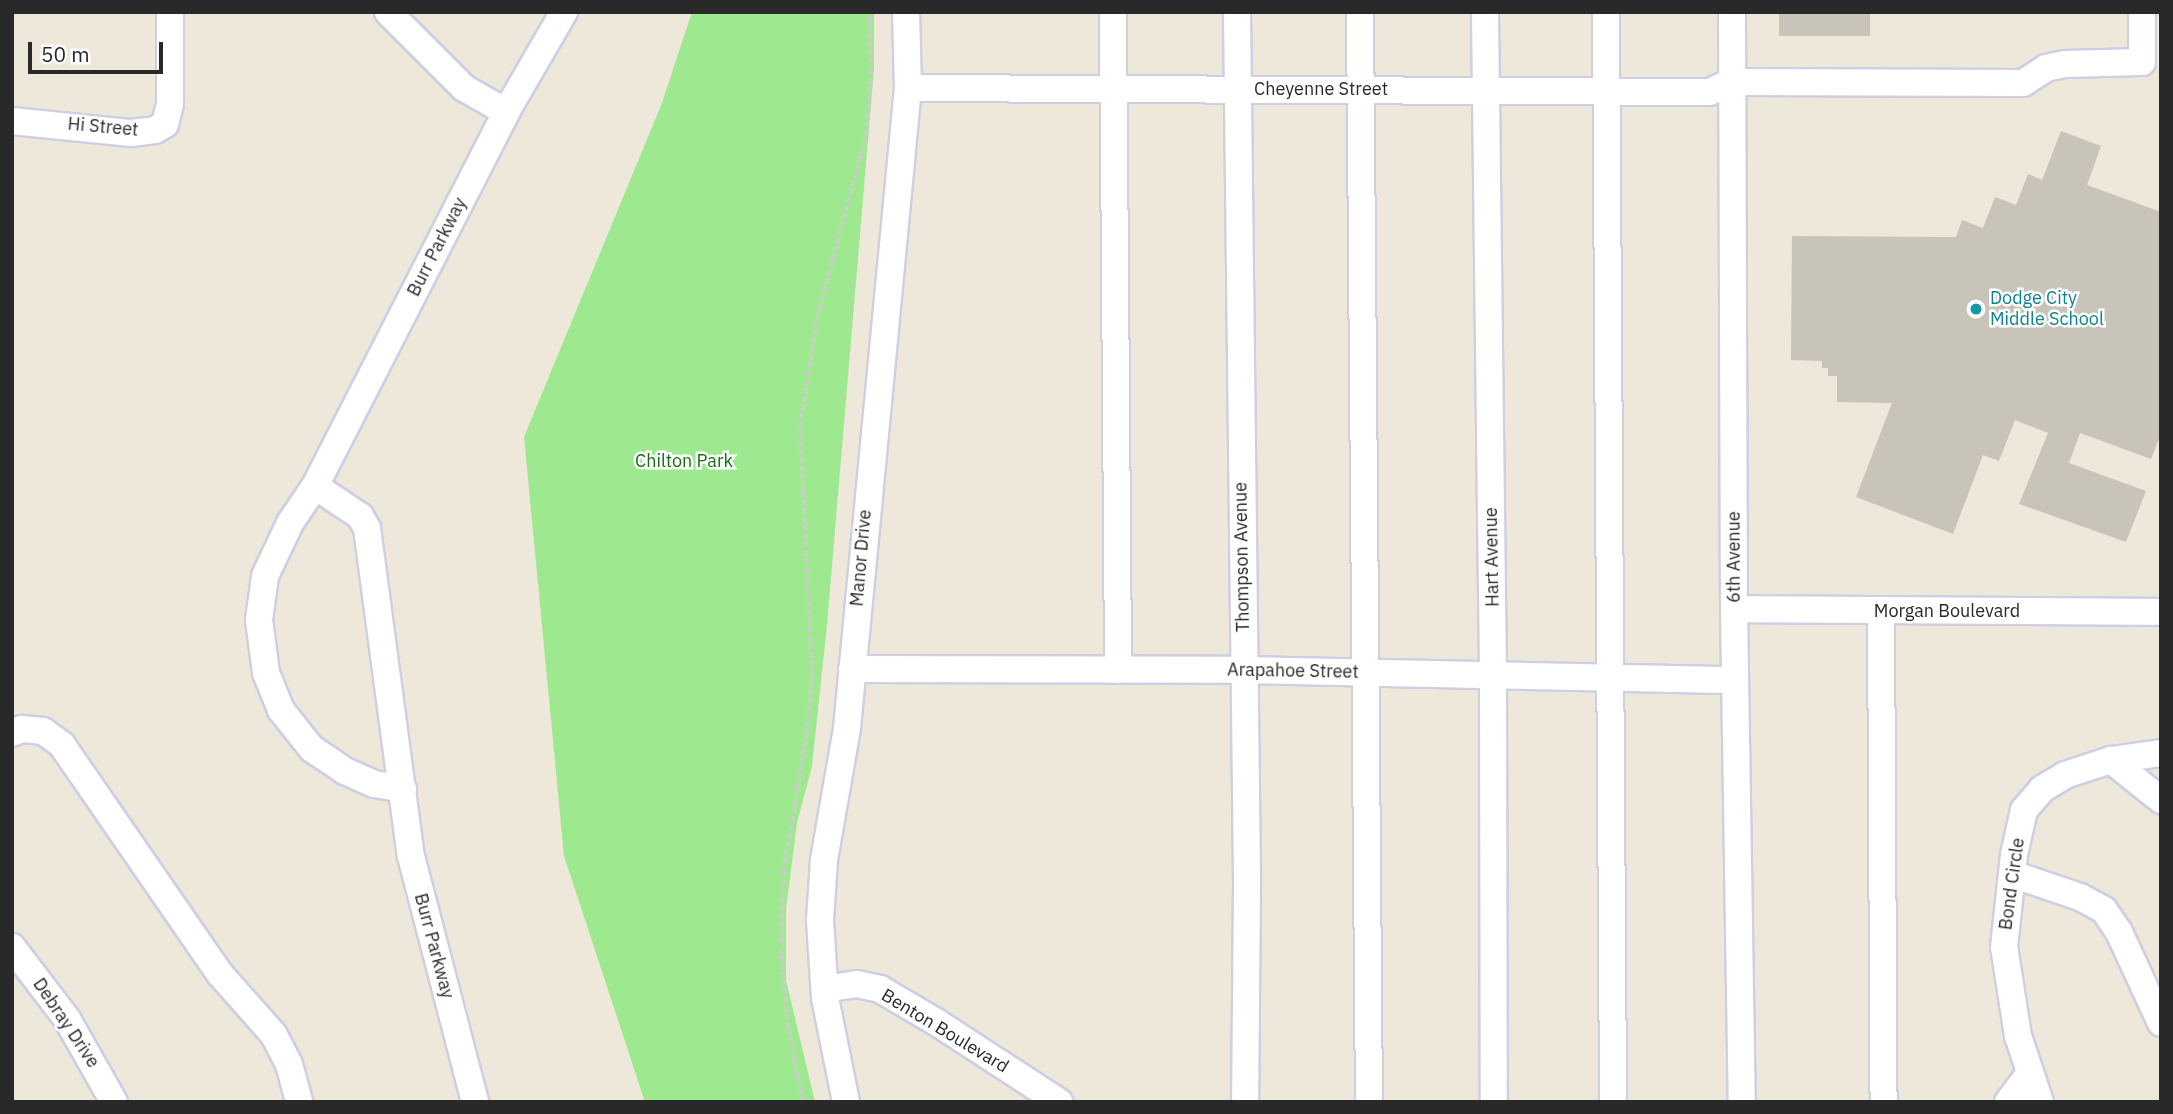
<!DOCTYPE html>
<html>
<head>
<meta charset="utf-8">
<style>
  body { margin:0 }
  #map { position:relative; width:2173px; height:1114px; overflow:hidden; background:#ede8d9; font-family:"IBM Plex Sans",sans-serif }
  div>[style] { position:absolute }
  .green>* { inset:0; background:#9ee98f }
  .building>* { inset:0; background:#c8c4b9; transform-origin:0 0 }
  .path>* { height:3.5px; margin-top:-1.75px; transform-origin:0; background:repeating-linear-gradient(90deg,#ccc 0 5px,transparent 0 8.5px) }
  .roads { filter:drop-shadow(2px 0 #cecee4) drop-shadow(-2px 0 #cecee4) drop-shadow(0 2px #cecee4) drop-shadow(0 -2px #cecee4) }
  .minor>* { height:26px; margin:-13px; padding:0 13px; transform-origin:13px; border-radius:13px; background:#fff }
  .dots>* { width:19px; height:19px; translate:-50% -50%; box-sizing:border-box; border:4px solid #fff; border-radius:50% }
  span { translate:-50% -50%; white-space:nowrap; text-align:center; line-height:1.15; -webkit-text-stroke:5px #fff; paint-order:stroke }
  .street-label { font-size:18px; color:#292929 }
  .culture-label { font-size:18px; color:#0d838f }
  .left { translate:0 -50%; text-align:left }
  .park-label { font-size:18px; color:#166c12 }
  .frame { position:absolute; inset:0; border:14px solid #292929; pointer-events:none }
  .scale { position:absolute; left:28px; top:42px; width:135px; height:32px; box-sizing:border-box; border:4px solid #292929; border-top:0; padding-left:9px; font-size:21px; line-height:24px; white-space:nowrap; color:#292929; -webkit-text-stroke:5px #fff; paint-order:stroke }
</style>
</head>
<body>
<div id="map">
  <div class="green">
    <i style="clip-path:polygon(692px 12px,874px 12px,874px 69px,827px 625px,812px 766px,797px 823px,786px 909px,786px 980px,815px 1102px,645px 1102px,564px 856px,524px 437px,662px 103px)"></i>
  </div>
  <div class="building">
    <i style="left:1779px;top:12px;width:91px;height:24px"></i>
    <i style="clip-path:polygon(2061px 131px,2101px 146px,2087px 185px,2161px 212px,2161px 434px,2151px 459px,2080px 433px,2069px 463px,2146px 491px,2126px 542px,2019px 504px,2048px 433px,2015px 420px,1999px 461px,1983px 455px,1953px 534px,1856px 497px,1892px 403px,1837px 402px,1837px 376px,1828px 376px,1828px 368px,1822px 368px,1822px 361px,1791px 360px,1792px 236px,1956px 237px,1962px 220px,1983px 228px,1995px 197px,2016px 205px,2028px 174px,2042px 180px)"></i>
  </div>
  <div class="path">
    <i style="left:803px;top:1102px;width:76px;rotate:-101.5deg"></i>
    <i style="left:788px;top:1028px;width:75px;rotate:-95.3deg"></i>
    <i style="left:781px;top:953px;width:81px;rotate:-88.6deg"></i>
    <i style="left:783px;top:872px;width:138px;rotate:-80.4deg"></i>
    <i style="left:806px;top:736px;width:61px;rotate:-84.4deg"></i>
    <i style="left:812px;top:675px;width:248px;rotate:-92.8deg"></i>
    <i style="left:800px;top:427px;width:111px;rotate:-81.2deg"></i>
    <i style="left:817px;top:317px;width:188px;rotate:-74.9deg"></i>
    <i style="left:866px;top:135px;width:63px;rotate:-85.5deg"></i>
    <i style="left:871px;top:72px;width:60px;rotate:-91.9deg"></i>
  </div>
  <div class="roads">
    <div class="minor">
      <i style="left:388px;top:12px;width:107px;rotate:45deg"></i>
      <i style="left:464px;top:88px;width:48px;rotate:29.7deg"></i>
      <i style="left:1113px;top:12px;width:658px;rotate:89.56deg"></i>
      <i style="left:1237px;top:12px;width:873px;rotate:89.34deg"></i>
      <i style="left:1247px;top:885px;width:217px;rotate:90.5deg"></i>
      <i style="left:1360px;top:12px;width:1090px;rotate:89.53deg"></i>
      <i style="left:1485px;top:12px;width:663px;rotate:89.31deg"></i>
      <i style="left:1493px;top:675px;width:427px;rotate:89.9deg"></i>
      <i style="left:1606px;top:12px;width:1090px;rotate:89.63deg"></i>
      <i style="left:1732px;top:12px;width:597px;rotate:89.81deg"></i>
      <i style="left:1734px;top:609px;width:493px;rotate:89.1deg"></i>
      <i style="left:908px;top:88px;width:801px;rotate:0.29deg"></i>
      <i style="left:1709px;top:92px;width:26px;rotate:-23deg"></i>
      <i style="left:1733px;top:82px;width:290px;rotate:0.2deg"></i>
      <i style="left:2023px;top:83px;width:27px;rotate:-33deg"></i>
      <i style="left:2046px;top:68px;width:19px;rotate:-12deg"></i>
      <i style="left:2065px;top:64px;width:77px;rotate:-1.5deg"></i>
      <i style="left:2142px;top:62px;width:50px;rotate:-90deg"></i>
      <i style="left:12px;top:121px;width:120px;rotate:5.8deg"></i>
      <i style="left:131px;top:133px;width:24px;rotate:-7deg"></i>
      <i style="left:155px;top:130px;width:12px;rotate:-31deg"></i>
      <i style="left:165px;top:124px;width:21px;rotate:-76deg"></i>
      <i style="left:170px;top:104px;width:92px;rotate:-90deg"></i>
      <i style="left:315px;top:486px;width:54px;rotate:33.7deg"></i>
      <i style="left:360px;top:516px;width:14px;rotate:60deg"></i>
      <i style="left:367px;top:528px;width:331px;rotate:82.4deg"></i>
      <i style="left:411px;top:856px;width:254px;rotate:75.4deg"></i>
      <i style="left:1734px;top:609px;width:427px;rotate:0.4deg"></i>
      <i style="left:1881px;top:610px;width:492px;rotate:89.7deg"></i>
      <i style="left:852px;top:669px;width:392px;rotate:0.1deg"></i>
      <i style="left:1244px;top:670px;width:491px;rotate:1.2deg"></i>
      <i style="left:12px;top:733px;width:11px;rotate:-22deg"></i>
      <i style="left:22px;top:729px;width:21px;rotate:5deg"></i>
      <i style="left:43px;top:731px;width:24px;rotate:36deg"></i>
      <i style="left:62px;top:745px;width:278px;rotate:55.4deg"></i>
      <i style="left:220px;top:974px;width:81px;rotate:48.5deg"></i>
      <i style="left:274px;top:1035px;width:33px;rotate:63deg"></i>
      <i style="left:289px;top:1064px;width:39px;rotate:75deg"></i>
      <i style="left:2111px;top:760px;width:64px;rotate:38.7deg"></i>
      <i style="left:403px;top:789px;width:29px;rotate:-170deg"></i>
      <i style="left:374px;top:784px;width:32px;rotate:-156deg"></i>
      <i style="left:345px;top:771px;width:40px;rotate:-146deg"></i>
      <i style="left:312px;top:749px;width:50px;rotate:-128.5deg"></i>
      <i style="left:281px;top:710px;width:40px;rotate:-112deg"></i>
      <i style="left:266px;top:673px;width:53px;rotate:-97.5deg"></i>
      <i style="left:259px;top:620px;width:44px;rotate:-82.2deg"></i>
      <i style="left:265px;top:576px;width:59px;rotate:-64.7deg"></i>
      <i style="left:290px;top:523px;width:45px;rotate:-56deg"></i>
      <i style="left:315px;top:486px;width:420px;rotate:-62.9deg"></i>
      <i style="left:506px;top:112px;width:116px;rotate:-59.9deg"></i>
      <i style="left:2012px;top:874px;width:72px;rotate:18.7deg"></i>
      <i style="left:2080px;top:897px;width:27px;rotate:28deg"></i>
      <i style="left:2104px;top:910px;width:27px;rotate:56deg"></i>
      <i style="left:2119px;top:932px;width:100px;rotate:65.2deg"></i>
      <i style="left:12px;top:947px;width:91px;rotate:52.6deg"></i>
      <i style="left:67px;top:1019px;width:95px;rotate:60.5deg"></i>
      <i style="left:825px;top:989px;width:32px;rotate:-9deg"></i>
      <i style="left:857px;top:984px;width:24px;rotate:12deg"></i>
      <i style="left:880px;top:989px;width:65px;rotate:30.5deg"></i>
      <i style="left:936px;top:1022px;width:147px;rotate:33deg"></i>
      <i style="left:846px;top:1102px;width:106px;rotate:-101.4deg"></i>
      <i style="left:825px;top:998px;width:78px;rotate:-93.7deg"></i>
      <i style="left:820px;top:920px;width:60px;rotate:-86.2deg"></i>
      <i style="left:824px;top:860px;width:134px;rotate:-80.1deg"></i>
      <i style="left:847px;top:728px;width:643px;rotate:-84.56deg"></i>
      <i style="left:908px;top:88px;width:76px;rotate:-91.5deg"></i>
      <i style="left:2008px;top:1102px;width:36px;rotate:-53deg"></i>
      <i style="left:2040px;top:1102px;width:70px;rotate:-108.4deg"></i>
      <i style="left:2018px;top:1036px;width:90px;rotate:-98.9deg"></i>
      <i style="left:2004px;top:947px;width:93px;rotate:-83.8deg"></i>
      <i style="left:2014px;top:855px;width:46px;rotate:-77.5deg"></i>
      <i style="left:2024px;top:810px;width:28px;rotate:-49deg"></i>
      <i style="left:2042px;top:789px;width:27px;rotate:-31deg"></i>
      <i style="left:2065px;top:775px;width:48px;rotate:-18.1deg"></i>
      <i style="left:2111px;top:760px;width:50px;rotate:-8deg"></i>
    </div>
  </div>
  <div class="dots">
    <i style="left:1976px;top:309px;background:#0f9aa8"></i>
  </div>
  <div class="street-label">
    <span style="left:1321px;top:89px">Cheyenne Street</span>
    <span style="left:103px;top:127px;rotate:5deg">Hi Street</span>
    <span style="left:437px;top:247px;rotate:-63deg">Burr Parkway</span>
    <span style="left:1242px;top:557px;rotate:-91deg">Thompson Avenue</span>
    <span style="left:1492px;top:557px;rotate:-91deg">Hart Avenue</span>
    <span style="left:1734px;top:557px;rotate:-90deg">6th Avenue</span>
    <span style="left:861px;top:558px;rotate:-85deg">Manor Drive</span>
    <span style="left:1947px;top:611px">Morgan Boulevard</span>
    <span style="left:1293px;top:671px;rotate:1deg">Arapahoe Street</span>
    <span style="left:2012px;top:884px;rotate:-82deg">Bond Circle</span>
    <span style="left:434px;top:946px;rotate:75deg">Burr Parkway</span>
    <span style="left:66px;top:1023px;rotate:56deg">Debray Drive</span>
    <span style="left:945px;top:1031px;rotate:31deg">Benton Boulevard</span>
  </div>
  <div class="culture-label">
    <span class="left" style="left:1990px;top:309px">Dodge City<br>Middle School</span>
  </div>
  <div class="park-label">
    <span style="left:684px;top:461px">Chilton Park</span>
  </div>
  <div class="frame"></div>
  <div class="scale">50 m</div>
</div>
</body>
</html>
